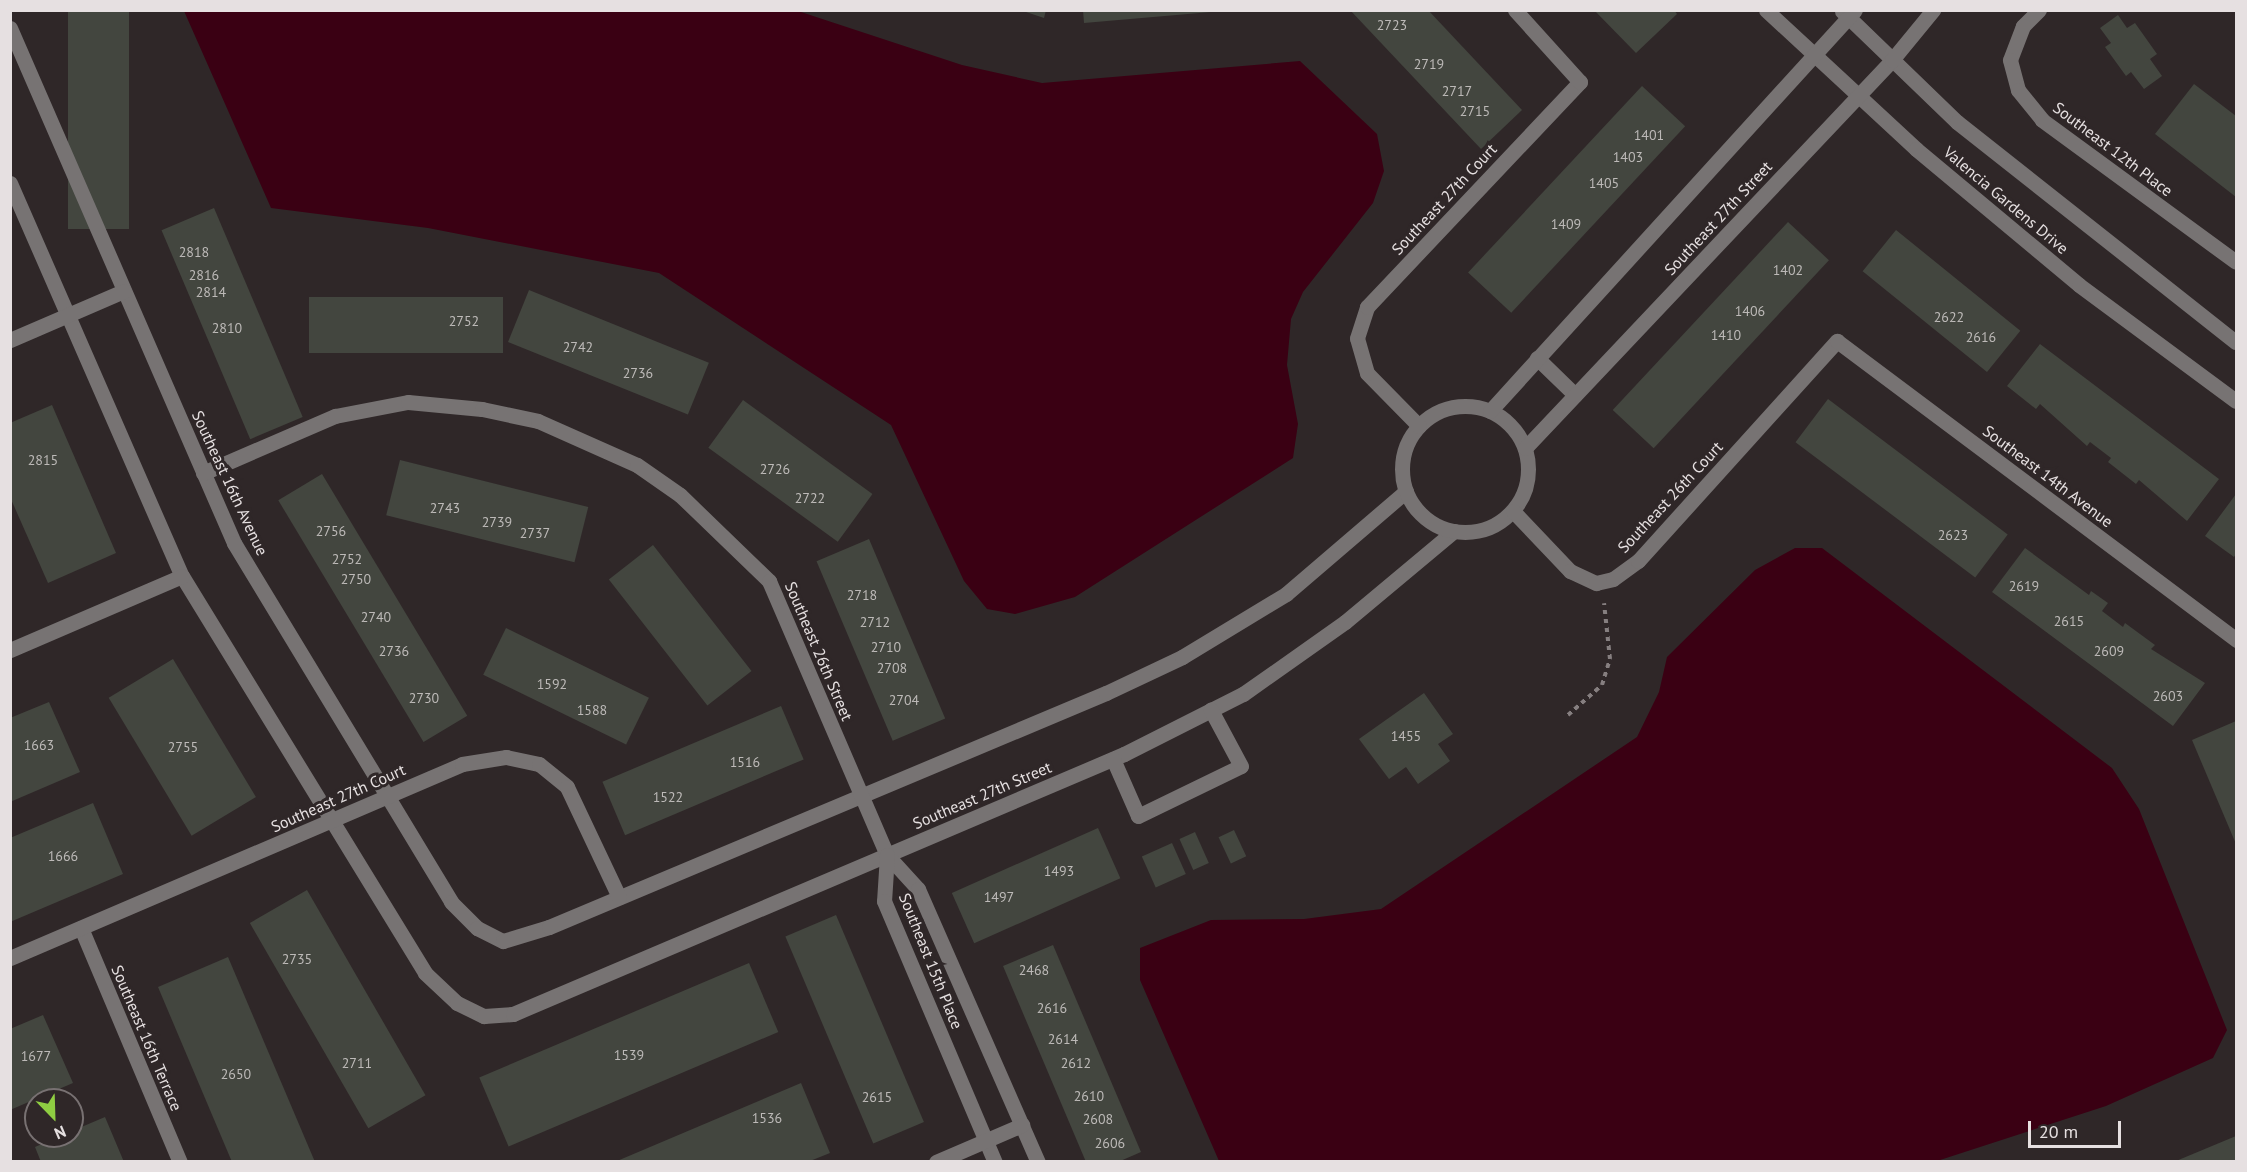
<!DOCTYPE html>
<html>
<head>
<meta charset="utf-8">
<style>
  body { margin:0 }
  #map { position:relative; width:2247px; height:1172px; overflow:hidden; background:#2f2728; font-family:"PT Sans",sans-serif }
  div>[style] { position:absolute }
  .water>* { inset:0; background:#3a0013 }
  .building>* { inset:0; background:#43463f; transform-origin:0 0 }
  .path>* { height:4px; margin-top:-2px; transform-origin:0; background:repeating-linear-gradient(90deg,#867f80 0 4.5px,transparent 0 9px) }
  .minor>* { height:15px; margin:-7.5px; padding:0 7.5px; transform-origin:7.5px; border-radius:7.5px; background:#777373 }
  .minor>.ring { margin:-7.5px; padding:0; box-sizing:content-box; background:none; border:15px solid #777373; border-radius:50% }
  span { translate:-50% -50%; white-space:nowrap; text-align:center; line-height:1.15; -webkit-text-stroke:6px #2f2728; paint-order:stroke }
  .number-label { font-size:14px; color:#bdbab8 }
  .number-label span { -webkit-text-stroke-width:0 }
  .street-label { font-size:16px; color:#e6e0e1 }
  .frame { position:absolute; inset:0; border:12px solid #e6e0e1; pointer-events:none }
  .north { position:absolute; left:24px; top:1088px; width:60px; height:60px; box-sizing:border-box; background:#2f2728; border:2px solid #787172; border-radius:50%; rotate:157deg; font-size:16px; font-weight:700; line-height:24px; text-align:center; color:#e6e0e1 }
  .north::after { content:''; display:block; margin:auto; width:21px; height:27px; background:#8fcd42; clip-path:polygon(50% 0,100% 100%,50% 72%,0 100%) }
  .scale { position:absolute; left:2028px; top:1121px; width:93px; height:27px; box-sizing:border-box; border:3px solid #e6e0e1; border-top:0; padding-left:8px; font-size:18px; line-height:21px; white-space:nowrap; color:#e6e0e1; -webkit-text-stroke:4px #2f2728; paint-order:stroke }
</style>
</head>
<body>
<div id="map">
  <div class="water">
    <i style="clip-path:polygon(184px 11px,798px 11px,962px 65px,1042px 83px,1300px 61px,1377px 134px,1384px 171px,1373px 203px,1303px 292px,1291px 319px,1287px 365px,1298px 424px,1293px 458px,1075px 597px,1015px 614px,987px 609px,964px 581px,891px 425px,659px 273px,428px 228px,271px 208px)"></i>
    <i style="clip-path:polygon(1795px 548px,1822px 548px,2112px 768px,2139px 809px,2227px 1030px,2213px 1058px,2106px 1106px,1937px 1161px,1219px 1161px,1140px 980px,1140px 948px,1211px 920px,1304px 919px,1381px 909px,1637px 737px,1659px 692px,1667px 657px,1755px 570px)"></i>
  </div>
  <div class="building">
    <i style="left:68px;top:10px;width:61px;height:219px"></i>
    <i style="clip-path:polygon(1020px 10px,1046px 10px,1044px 18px)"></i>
    <i style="clip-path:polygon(1083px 10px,1211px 10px,1211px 12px,1084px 23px)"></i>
    <i style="clip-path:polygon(1350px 10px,1428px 10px,1522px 110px,1481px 149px)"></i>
    <i style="clip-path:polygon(1594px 10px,1674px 10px,1677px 14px,1636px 53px)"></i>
    <i style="clip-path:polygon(2118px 15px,2127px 28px,2135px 23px,2157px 54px,2150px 59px,2162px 76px,2144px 89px,2131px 72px,2126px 76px,2105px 47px,2111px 43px,2100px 28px)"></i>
    <i style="clip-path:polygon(2194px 84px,2236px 116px,2236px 197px,2155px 134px)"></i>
    <i style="left:1642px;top:86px;width:59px;height:255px;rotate:43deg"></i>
    <i style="left:214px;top:208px;width:227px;height:57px;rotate:67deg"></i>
    <i style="left:1788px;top:222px;width:56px;height:257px;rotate:43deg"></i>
    <i style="left:1896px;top:230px;width:160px;height:53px;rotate:39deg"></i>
    <i style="left:529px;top:290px;width:194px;height:56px;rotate:22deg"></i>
    <i style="left:309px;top:297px;width:194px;height:56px"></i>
    <i style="clip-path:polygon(2040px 344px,2219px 479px,2187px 521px,2139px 480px,2136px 484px,2108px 462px,2111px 458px,2090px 442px,2087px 446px,2040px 404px,2036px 409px,2007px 386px)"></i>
    <i style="left:1828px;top:399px;width:225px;height:54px;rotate:37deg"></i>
    <i style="left:743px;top:400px;width:160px;height:59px;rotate:36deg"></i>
    <i style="clip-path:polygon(52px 405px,116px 553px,48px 583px,10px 497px,10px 423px)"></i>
    <i style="left:400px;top:460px;width:194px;height:57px;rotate:14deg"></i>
    <i style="left:322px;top:474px;width:282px;height:51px;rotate:59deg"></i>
    <i style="clip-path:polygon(2236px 494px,2236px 554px,2234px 557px,2205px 536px)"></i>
    <i style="left:869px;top:539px;width:195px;height:57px;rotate:67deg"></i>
    <i style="left:653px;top:545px;width:160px;height:56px;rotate:52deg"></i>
    <i style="clip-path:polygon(2025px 548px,2089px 595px,2091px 591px,2108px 603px,2102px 611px,2123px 627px,2125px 623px,2155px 645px,2151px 649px,2205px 683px,2173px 726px,1992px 592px)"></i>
    <i style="left:506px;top:628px;width:159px;height:52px;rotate:26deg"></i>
    <i style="left:173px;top:659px;width:161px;height:75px;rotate:59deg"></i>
    <i style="clip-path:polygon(1424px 693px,1453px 734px,1438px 744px,1450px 761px,1418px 784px,1406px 767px,1389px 779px,1359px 739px)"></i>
    <i style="clip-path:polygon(49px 702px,80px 772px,10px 802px,10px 718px)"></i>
    <i style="left:781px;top:706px;width:58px;height:194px;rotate:67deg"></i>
    <i style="clip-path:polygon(2236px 721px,2236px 844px,2192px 740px)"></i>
    <i style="clip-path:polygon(93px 803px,123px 874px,10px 922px,10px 838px)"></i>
    <i style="left:1098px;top:828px;width:55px;height:160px;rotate:66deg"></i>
    <i style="left:1234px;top:830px;width:29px;height:17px;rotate:65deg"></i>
    <i style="left:1195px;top:832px;width:34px;height:17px;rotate:66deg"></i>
    <i style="left:1172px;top:843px;width:34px;height:33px;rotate:66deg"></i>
    <i style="left:307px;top:890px;width:237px;height:66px;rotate:60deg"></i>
    <i style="left:836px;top:915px;width:225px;height:55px;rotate:67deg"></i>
    <i style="clip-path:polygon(1053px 945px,1141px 1152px,1118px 1162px,1086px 1162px,1003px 966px)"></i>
    <i style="clip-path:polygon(228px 957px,315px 1162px,232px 1162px,158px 987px)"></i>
    <i style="left:749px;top:963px;width:75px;height:293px;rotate:67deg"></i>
    <i style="clip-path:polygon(43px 1015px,73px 1083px,10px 1110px,10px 1029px)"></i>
    <i style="clip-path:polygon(801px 1083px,830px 1153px,810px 1161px,617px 1161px)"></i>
    <i style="clip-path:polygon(105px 1117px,124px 1162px,41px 1162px,35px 1147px,60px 1136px,72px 1136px,72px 1131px)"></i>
    <i style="clip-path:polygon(2236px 1136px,2236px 1161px,2176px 1161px)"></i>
  </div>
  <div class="path">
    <i style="left:1568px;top:715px;width:45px;rotate:-41.4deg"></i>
    <i style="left:1602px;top:685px;width:27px;rotate:-73deg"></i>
    <i style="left:1610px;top:659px;width:56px;rotate:-96.1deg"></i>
  </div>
  <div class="minor">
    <i style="left:1766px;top:10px;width:205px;rotate:42.8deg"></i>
    <i style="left:1916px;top:149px;width:212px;rotate:39.8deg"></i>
    <i style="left:2079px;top:285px;width:195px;rotate:36.5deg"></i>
    <i style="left:2039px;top:10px;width:23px;rotate:135deg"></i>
    <i style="left:2023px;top:26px;width:36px;rotate:111deg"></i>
    <i style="left:2010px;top:60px;width:31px;rotate:75deg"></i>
    <i style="left:2018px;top:90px;width:38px;rotate:51deg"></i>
    <i style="left:2042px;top:120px;width:240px;rotate:36.2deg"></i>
    <i style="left:1842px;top:11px;width:160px;rotate:44deg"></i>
    <i style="left:1957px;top:122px;width:355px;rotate:38.3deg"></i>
    <i style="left:10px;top:28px;width:562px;rotate:66.49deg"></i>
    <i style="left:234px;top:543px;width:419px;rotate:58.8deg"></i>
    <i style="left:451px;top:902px;width:37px;rotate:45deg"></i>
    <i style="left:477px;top:928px;width:29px;rotate:27deg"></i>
    <i style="left:503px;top:941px;width:48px;rotate:-16.9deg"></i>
    <i style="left:549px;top:927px;width:604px;rotate:-22.79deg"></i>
    <i style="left:1106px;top:693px;width:84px;rotate:-25.3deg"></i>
    <i style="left:1182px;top:657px;width:122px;rotate:-31.2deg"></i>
    <i style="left:1286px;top:594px;width:158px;rotate:-40.6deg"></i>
    <i style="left:10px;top:183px;width:429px;rotate:66.4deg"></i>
    <i style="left:182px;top:576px;width:465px;rotate:58.5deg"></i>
    <i style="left:425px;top:973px;width:44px;rotate:43.2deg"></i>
    <i style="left:457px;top:1003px;width:30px;rotate:26deg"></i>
    <i style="left:484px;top:1016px;width:29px;rotate:-4deg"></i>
    <i style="left:513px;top:1014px;width:664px;rotate:-23.05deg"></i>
    <i style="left:1124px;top:754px;width:133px;rotate:-26.8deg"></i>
    <i style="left:1243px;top:694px;width:125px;rotate:-35.2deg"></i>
    <i style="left:1345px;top:622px;width:142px;rotate:-39.9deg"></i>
    <i style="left:10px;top:340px;width:124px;rotate:-23.3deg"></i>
    <i style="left:1537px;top:358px;width:53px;rotate:44.2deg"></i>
    <i class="ring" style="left:1402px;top:406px;width:111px;height:111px"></i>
    <i style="left:1490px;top:411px;width:542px;rotate:-47.69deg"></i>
    <i style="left:1419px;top:426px;width:74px;rotate:-134.5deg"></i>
    <i style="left:1367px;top:373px;width:36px;rotate:-106deg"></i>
    <i style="left:1357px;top:338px;width:33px;rotate:-72deg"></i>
    <i style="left:1367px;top:307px;width:310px;rotate:-46.6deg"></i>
    <i style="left:1580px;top:82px;width:97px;rotate:-132.1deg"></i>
    <i style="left:1525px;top:448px;width:534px;rotate:-46.59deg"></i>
    <i style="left:1892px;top:60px;width:65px;rotate:-50.6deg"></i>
    <i style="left:203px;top:473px;width:144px;rotate:-23.4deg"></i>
    <i style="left:335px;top:416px;width:74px;rotate:-10.9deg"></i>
    <i style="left:408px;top:402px;width:74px;rotate:5.4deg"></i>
    <i style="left:482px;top:409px;width:57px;rotate:12.1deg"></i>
    <i style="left:538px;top:421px;width:108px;rotate:24deg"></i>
    <i style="left:637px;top:465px;width:52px;rotate:34.9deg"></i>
    <i style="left:680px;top:495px;width:124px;rotate:44deg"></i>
    <i style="left:769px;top:581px;width:298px;rotate:66.7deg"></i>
    <i style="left:887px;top:855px;width:46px;rotate:47.6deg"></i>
    <i style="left:918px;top:889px;width:298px;rotate:66.3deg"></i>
    <i style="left:1513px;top:511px;width:83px;rotate:46.5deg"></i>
    <i style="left:1570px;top:571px;width:29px;rotate:25deg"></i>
    <i style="left:1596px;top:583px;width:17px;rotate:-13deg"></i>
    <i style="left:1613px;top:579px;width:31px;rotate:-36deg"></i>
    <i style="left:1638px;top:561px;width:297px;rotate:-47.9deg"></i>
    <i style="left:1837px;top:341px;width:499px;rotate:36.8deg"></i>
    <i style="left:10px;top:650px;width:187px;rotate:-23.3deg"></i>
    <i style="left:1113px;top:759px;width:62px;rotate:66.3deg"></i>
    <i style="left:1138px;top:816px;width:114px;rotate:-25.9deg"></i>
    <i style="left:1241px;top:766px;width:64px;rotate:-118.2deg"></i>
    <i style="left:887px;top:855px;width:46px;rotate:93.7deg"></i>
    <i style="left:884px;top:901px;width:284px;rotate:67deg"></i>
    <i style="left:81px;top:928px;width:254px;rotate:67.1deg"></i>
    <i style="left:10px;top:958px;width:492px;rotate:-23.2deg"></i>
    <i style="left:462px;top:764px;width:45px;rotate:-9deg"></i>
    <i style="left:506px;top:757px;width:34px;rotate:12deg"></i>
    <i style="left:539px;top:764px;width:36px;rotate:39deg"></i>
    <i style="left:567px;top:787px;width:122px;rotate:64.7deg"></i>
    <i style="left:936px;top:1162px;width:94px;rotate:-23.3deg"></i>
  </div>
  <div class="number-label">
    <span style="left:1392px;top:25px">2723</span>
    <span style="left:1429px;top:64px">2719</span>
    <span style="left:1457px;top:91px">2717</span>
    <span style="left:1475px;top:111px">2715</span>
    <span style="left:1649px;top:135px">1401</span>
    <span style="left:1628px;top:157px">1403</span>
    <span style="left:1604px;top:183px">1405</span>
    <span style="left:1566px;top:224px">1409</span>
    <span style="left:194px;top:252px">2818</span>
    <span style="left:1788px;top:270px">1402</span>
    <span style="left:204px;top:275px">2816</span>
    <span style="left:211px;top:292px">2814</span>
    <span style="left:1750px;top:311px">1406</span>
    <span style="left:1949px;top:317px">2622</span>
    <span style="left:464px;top:321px">2752</span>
    <span style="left:227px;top:328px">2810</span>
    <span style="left:1726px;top:335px">1410</span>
    <span style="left:1981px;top:337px">2616</span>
    <span style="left:578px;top:347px">2742</span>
    <span style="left:638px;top:373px">2736</span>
    <span style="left:43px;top:460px">2815</span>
    <span style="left:775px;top:469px">2726</span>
    <span style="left:810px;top:498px">2722</span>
    <span style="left:445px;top:508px">2743</span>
    <span style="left:497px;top:522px">2739</span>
    <span style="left:331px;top:531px">2756</span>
    <span style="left:535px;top:533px">2737</span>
    <span style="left:1953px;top:535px">2623</span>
    <span style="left:347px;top:559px">2752</span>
    <span style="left:356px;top:579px">2750</span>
    <span style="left:2024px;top:586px">2619</span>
    <span style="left:862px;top:595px">2718</span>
    <span style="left:376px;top:617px">2740</span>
    <span style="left:2069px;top:621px">2615</span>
    <span style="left:875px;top:622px">2712</span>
    <span style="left:886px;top:647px">2710</span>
    <span style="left:394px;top:651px">2736</span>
    <span style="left:2109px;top:651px">2609</span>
    <span style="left:892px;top:668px">2708</span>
    <span style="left:552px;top:684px">1592</span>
    <span style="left:2168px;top:696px">2603</span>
    <span style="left:424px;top:698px">2730</span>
    <span style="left:904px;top:700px">2704</span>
    <span style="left:592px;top:710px">1588</span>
    <span style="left:1406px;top:736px">1455</span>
    <span style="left:39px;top:745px">1663</span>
    <span style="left:183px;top:747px">2755</span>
    <span style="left:745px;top:762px">1516</span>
    <span style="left:668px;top:797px">1522</span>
    <span style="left:63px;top:856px">1666</span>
    <span style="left:1059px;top:871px">1493</span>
    <span style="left:999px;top:897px">1497</span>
    <span style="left:297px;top:959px">2735</span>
    <span style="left:1034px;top:970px">2468</span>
    <span style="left:1052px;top:1008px">2616</span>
    <span style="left:1063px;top:1039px">2614</span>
    <span style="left:629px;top:1055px">1539</span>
    <span style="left:36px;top:1056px">1677</span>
    <span style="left:357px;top:1063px">2711</span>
    <span style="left:1076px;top:1063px">2612</span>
    <span style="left:236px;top:1074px">2650</span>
    <span style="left:1089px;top:1096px">2610</span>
    <span style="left:877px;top:1097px">2615</span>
    <span style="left:767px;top:1118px">1536</span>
    <span style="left:1098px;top:1119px">2608</span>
    <span style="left:1110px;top:1143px">2606</span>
  </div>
  <div class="street-label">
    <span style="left:2113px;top:149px;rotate:37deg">Southeast 12th Place</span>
    <span style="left:1444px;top:199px;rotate:-47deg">Southeast 27th Court</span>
    <span style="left:2006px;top:200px;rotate:40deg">Valencia Gardens Drive</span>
    <span style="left:1718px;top:218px;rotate:-47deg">Southeast 27th Street</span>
    <span style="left:2048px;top:476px;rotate:37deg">Southeast 14th Avenue</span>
    <span style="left:230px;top:483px;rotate:65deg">Southeast 16th Avenue</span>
    <span style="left:1670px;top:497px;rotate:-47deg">Southeast 26th Court</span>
    <span style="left:819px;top:651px;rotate:67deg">Southeast 26th Street</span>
    <span style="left:982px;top:795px;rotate:-23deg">Southeast 27th Street</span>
    <span style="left:338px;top:798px;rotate:-24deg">Southeast 27th Court</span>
    <span style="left:931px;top:961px;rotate:68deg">Southeast 15th Place</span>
    <span style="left:147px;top:1038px;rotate:67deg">Southeast 16th Terrace</span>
  </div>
  <div class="frame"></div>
  <div class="north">N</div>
  <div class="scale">20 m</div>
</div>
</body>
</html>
